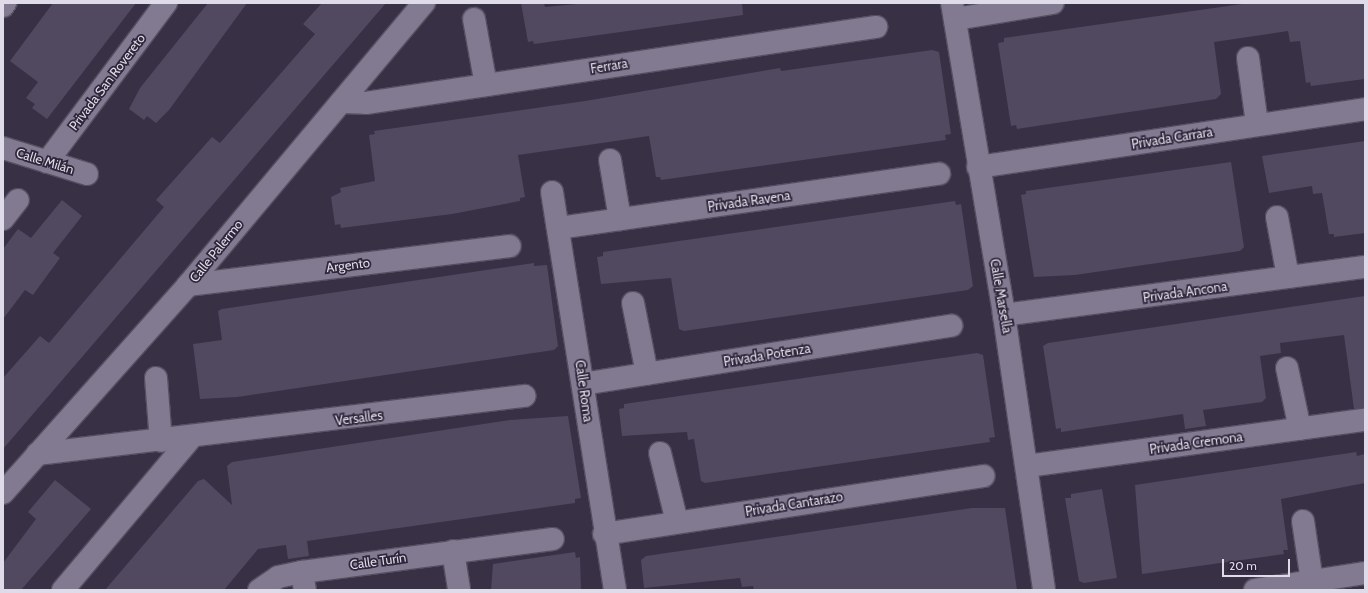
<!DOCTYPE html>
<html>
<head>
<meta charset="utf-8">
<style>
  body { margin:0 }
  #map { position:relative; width:1368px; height:593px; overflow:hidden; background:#383145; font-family:Cabin,sans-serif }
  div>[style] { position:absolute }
  .building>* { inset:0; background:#50495f }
  .roads { filter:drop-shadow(1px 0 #554f60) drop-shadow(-1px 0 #554f60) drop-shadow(0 1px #554f60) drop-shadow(0 -1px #554f60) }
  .minor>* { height:22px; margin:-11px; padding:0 11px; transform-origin:11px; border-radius:11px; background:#817a91 }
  span { translate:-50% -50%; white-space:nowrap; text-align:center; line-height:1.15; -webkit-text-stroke:3.5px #2e273b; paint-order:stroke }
  .street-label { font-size:13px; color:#dfdbe8 }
  .frame { position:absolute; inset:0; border:4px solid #dfdbe8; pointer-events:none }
  .scale { position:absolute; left:1222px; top:559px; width:68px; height:18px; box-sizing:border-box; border:2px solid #dfdbe8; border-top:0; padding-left:5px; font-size:12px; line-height:14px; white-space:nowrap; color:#dfdbe8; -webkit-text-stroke:3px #2e273b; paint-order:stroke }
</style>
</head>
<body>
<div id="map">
  <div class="building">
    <i style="clip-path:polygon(53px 3px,136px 3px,47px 119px,32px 108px,35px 104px,26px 98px,38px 82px,10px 61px)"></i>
    <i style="clip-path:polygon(208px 3px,247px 3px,169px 110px,156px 123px,147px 116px,144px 120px,129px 109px,140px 88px)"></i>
    <i style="clip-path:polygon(322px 3px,386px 3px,3px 449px,3px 378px,40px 336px,49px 343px,164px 207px,156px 200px,212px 137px,220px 143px,315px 34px,303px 24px)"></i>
    <i style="clip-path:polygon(521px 3px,544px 3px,545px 7px,588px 3px,742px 3px,743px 15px,534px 44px,533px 41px,528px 42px)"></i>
    <i style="clip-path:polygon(1249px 3px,1365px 3px,1365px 79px,1311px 86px,1310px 82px,1306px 83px,1300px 41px,1290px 42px,1288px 31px,1214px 42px,1221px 94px,1216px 99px,1043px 125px,1017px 129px,1016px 125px,1011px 126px,998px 43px,1004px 42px,1004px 38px)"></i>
    <i style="clip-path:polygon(932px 50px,939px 52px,951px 134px,945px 135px,946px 140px,661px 180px,660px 177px,656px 177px,649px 136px,595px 144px,518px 155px,525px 197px,520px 198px,520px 201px,452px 214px,341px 228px,340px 224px,335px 225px,331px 197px,341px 192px,340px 188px,375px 181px,369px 135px,375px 134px,374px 131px,585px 101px,780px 68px,781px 71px)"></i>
    <i style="clip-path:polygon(1365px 141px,1365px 233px,1334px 237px,1334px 234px,1329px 234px,1322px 193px,1313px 194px,1312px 186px,1269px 193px,1262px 156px)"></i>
    <i style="clip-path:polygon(1231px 162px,1244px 247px,1240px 251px,1075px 275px,1034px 277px,1021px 195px,1026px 194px,1026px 191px)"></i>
    <i style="clip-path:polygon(62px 200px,82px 216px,53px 253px,60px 258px,46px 277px,33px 295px,25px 290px,3px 319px,3px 249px,18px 229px,31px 238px)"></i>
    <i style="clip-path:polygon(955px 201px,956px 205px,961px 204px,973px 286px,968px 290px,684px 331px,679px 329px,671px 278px,601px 284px,597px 257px,603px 256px,603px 252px)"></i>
    <i style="clip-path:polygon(534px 263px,534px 266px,547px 265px,558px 346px,554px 350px,237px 397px,200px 399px,193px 344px,222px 340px,218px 311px,222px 309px)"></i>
    <i style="clip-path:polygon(1365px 296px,1365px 408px,1354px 409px,1344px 335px,1280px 343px,1281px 353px,1260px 356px,1266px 398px,1262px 402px,1203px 410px,1206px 426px,1185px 429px,1183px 414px,1061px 432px,1061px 428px,1056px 429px,1043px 346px,1048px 343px)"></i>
    <i style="clip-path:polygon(977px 353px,983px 355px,995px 437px,989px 438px,990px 442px,705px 483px,701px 481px,694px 439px,688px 440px,687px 432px,622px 436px,619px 409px,624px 408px,624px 404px)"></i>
    <i style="clip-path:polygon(568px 416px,581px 498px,575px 499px,575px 503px,307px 541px,309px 556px,288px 559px,286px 545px,258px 549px,224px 590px,105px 590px,198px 481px,204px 479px,232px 505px,227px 466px,232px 462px,510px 420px)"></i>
    <i style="clip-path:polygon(1356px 452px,1357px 456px,1365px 454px,1365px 483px,1281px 499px,1288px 550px,1283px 550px,1284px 554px,1142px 574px,1135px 485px)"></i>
    <i style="clip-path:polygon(55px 480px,91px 509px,21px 590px,3px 590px,3px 563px,36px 519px,28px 512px)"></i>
    <i style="clip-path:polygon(1102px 489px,1117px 578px,1084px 583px,1079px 581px,1065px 498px,1071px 498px,1071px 494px)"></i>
    <i style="clip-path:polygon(972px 508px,1005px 508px,1017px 590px,754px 590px,753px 586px,742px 587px,740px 578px,644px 588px,641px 560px,646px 556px)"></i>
    <i style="clip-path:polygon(575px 552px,576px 558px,580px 557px,581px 590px,491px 590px,493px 564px)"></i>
  </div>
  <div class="roads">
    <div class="minor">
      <i style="left:952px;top:3px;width:316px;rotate:80.5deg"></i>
      <i style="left:1004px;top:315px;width:278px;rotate:81.7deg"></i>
      <i style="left:3px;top:6px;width:4px;rotate:-56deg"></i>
      <i style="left:474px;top:19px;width:67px;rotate:79.7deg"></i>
      <i style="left:955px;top:19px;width:99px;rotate:-9.3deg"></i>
      <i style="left:1248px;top:58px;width:67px;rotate:82.2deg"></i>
      <i style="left:341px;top:102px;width:25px;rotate:2deg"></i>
      <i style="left:366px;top:103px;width:516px;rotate:-8.48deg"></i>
      <i style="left:3px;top:148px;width:88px;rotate:17.2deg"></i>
      <i style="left:610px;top:160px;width:60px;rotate:80.4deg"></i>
      <i style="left:47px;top:162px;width:199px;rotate:-53.2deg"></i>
      <i style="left:978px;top:167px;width:391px;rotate:-8.5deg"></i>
      <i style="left:552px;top:192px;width:403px;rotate:81deg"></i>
      <i style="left:1277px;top:217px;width:61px;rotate:79.6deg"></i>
      <i style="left:3px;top:219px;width:24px;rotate:-52deg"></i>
      <i style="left:558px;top:228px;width:385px;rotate:-8.1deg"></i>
      <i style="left:188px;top:285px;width:324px;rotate:-6.9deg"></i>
      <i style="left:633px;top:303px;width:72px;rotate:78.8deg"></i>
      <i style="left:1004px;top:315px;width:364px;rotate:-7.6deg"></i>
      <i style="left:1287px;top:368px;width:62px;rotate:78deg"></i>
      <i style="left:156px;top:378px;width:63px;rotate:85.5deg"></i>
      <i style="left:583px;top:384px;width:373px;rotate:-9deg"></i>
      <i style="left:660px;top:453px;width:71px;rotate:76.2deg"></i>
      <i style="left:37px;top:454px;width:491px;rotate:-6.8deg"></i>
      <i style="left:1027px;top:466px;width:341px;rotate:-7.8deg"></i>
      <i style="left:3px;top:493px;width:278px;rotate:-48.3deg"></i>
      <i style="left:188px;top:285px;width:368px;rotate:-50.1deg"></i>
      <i style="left:1303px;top:521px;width:61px;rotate:81.5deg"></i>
      <i style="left:604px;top:534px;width:384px;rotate:-8.7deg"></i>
      <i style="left:453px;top:551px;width:39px;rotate:81deg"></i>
      <i style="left:302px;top:572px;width:18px;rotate:81deg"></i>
      <i style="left:63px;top:590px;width:200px;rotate:-49.9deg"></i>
      <i style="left:259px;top:590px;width:23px;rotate:-34deg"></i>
      <i style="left:278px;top:577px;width:25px;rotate:-12deg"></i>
      <i style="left:302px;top:572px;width:253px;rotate:-7.5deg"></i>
      <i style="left:1255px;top:590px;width:111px;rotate:-8.8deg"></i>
    </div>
  </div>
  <div class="street-label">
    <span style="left:609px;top:66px;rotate:-9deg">Ferrara</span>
    <span style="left:107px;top:82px;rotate:-53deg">Privada San Rovereto</span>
    <span style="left:1172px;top:138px;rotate:-9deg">Privada Carrara</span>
    <span style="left:45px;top:161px;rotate:17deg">Calle Milán</span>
    <span style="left:749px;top:201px;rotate:-8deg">Privada Ravena</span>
    <span style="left:216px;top:251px;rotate:-51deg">Calle Palermo</span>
    <span style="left:348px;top:265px;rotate:-7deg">Argento</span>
    <span style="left:1185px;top:292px;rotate:-8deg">Privada Ancona</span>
    <span style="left:1001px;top:296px;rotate:80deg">Calle Marsella</span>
    <span style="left:767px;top:355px;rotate:-9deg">Privada Potenza</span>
    <span style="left:584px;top:391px;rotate:82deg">Calle Roma</span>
    <span style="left:359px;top:418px;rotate:-7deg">Versalles</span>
    <span style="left:1196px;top:443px;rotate:-8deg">Privada Cremona</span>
    <span style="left:794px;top:504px;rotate:-9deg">Privada Cantarazo</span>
    <span style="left:378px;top:561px;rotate:-8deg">Calle Turín</span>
  </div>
  <div class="frame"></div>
  <div class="scale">20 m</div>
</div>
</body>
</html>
